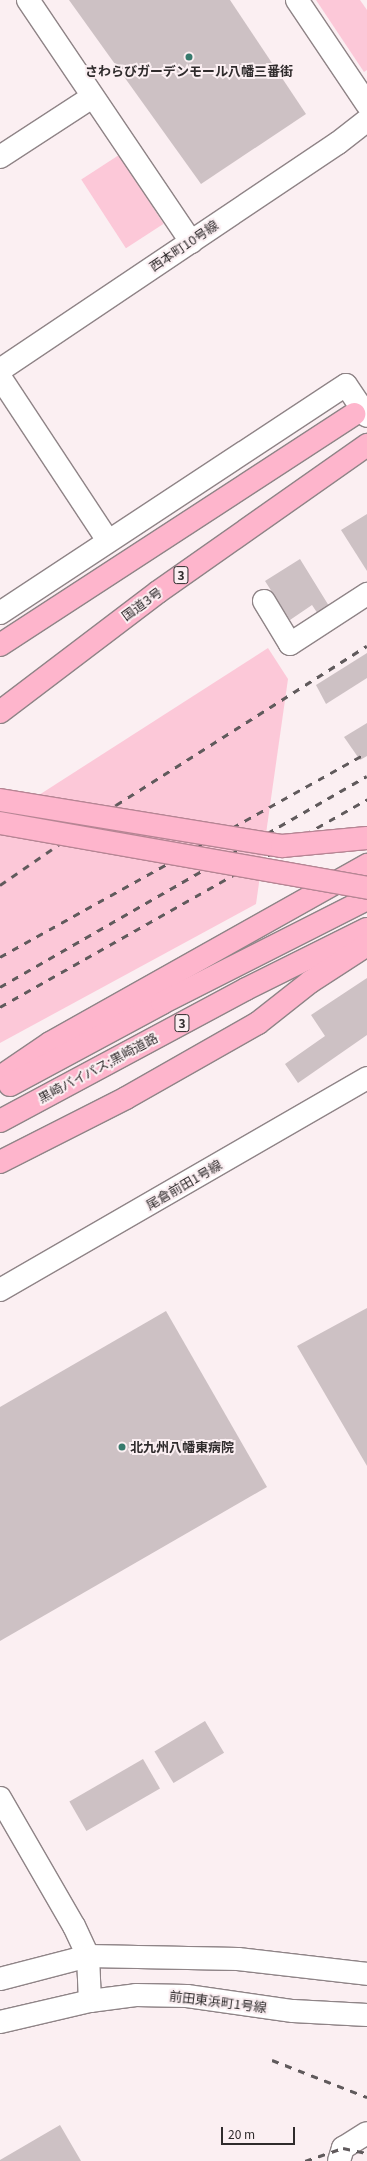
<!DOCTYPE html>
<html>
<head>
<meta charset="utf-8">
<style>
  body { margin:0 }
  #map { position:relative; width:367px; height:2161px; overflow:hidden; background:#fbeff2; font-family:Georgia,"Noto Sans JP",serif }
  div>[style] { position:absolute }
  .green>* { inset:0; background:#fcc8d8; transform-origin:0 0 }
  .building>* { inset:0; background:#cdc1c4; transform-origin:0 0 }
  .roads { filter:drop-shadow(1px 0 #8f8487) drop-shadow(-1px 0 #8f8487) drop-shadow(0 1px #8f8487) drop-shadow(0 -1px #8f8487) }
  .street>* { height:22px; margin:-11px; padding:0 11px; transform-origin:11px; border-radius:11px; background:#fff }
  .secondary>* { height:22px; margin:-11px; padding:0 11px; transform-origin:11px; border-radius:11px; background:#fff }
  .highway>* { height:22px; margin:-11px; padding:0 11px; transform-origin:11px; border-radius:11px; background:#feb5cc }
  .rail>* { height:3px; margin-top:-1.5px; transform-origin:0; background:repeating-linear-gradient(90deg,#605a5c 0 7px,transparent 0 14px) }
  .bridges { filter:drop-shadow(1px 0 #b68594) drop-shadow(-1px 0 #b68594) drop-shadow(0 1px #b68594) drop-shadow(0 -1px #b68594) }
  .highway-bridge>* { height:22px; margin:-11px; padding:0 11px; transform-origin:11px; border-radius:11px; background:#feb5cc }
  .dots>* { width:11px; height:11px; translate:-50% -50%; box-sizing:border-box; border:2px solid #fbeff2; border-radius:50% }
  span { translate:-50% -50%; white-space:nowrap; text-align:center; line-height:1.15; -webkit-text-stroke:4px #fbeff2; paint-order:stroke }
  .shield-label span { padding:1px 3px; background:#fbeff2; border:1px solid; border-radius:3px; -webkit-text-stroke-width:0 }
  .shield-label { font-size:12px; color:#2f2b2c; font-weight:700 }
  .poi-label { font-size:13px; color:#2f2b2c; font-weight:700 }
  .left { translate:0 -50%; text-align:left }
  .street-label { font-size:13px; color:#2f2b2c }
  .scale { position:absolute; left:221px; top:2127px; width:74px; height:18px; box-sizing:border-box; border:2px solid #2f2b2c; border-top:0; padding-left:5px; font-size:12px; line-height:14px; white-space:nowrap; color:#2f2b2c; -webkit-text-stroke:3px #fbeff2; paint-order:stroke }
</style>
</head>
<body>
<div id="map">
  <div class="green">
    <i style="clip-path:polygon(316px 0,360px 0,367px 10px,367px 70px,364px 72px)"></i>
    <i style="left:119px;top:155px;width:82px;height:45px;rotate:57deg"></i>
    <i style="clip-path:polygon(268px 648px,288px 679px,256px 904px,0 1043px,0 820px)"></i>
  </div>
  <div class="building">
    <i style="clip-path:polygon(69px 0,230px 0,306px 114px,201px 184px)"></i>
    <i style="clip-path:polygon(367px 514px,367px 571px,341px 530px)"></i>
    <i style="clip-path:polygon(300px 559px,329px 606px,318px 614px,312px 605px,290px 620px,265px 581px)"></i>
    <i style="clip-path:polygon(367px 653px,367px 678px,326px 704px,316px 685px)"></i>
    <i style="clip-path:polygon(367px 723px,367px 756px,360px 760px,344px 737px)"></i>
    <i style="clip-path:polygon(367px 978px,367px 1035px,298px 1083px,285px 1064px,325px 1036px,311px 1015px)"></i>
    <i style="clip-path:polygon(367px 1308px,367px 1466px,297px 1346px)"></i>
    <i style="clip-path:polygon(166px 1311px,267px 1487px,0 1641px,0 1407px)"></i>
    <i style="left:205px;top:1721px;width:37px;height:59px;rotate:59deg"></i>
    <i style="left:143px;top:1759px;width:34px;height:85px;rotate:60deg"></i>
    <i style="clip-path:polygon(60px 2125px,81px 2161px,0 2161px,0 2160px)"></i>
  </div>
  <div class="roads">
    <div class="street">
      <i style="left:28px;top:0;width:292px;rotate:56deg"></i>
      <i style="left:0;top:157px;width:110px;rotate:-33.1deg"></i>
      <i style="left:0;top:377px;width:196px;rotate:56.6deg"></i>
      <i style="left:264px;top:601px;width:50px;rotate:58.8deg"></i>
      <i style="left:290px;top:644px;width:92px;rotate:-33deg"></i>
      <i style="left:0;top:613px;width:414px;rotate:-33.4deg"></i>
      <i style="left:346px;top:385px;width:37px;rotate:56deg"></i>
      <i style="left:339px;top:2161px;width:14px;rotate:-73deg"></i>
      <i style="left:343px;top:2148px;width:28px;rotate:-32deg"></i>
    </div>
    <div class="secondary">
      <i style="left:297px;top:0;width:125px;rotate:56.1deg"></i>
      <i style="left:0;top:370px;width:407px;rotate:-33.9deg"></i>
      <i style="left:338px;top:143px;width:37px;rotate:-38deg"></i>
      <i style="left:0;top:1290px;width:424px;rotate:-30deg"></i>
      <i style="left:0;top:1798px;width:148px;rotate:60deg"></i>
      <i style="left:74px;top:1926px;width:33px;rotate:65deg"></i>
      <i style="left:88px;top:1956px;width:45px;rotate:87.5deg"></i>
      <i style="left:0;top:1979px;width:91px;rotate:-14.6deg"></i>
      <i style="left:88px;top:1956px;width:150px;rotate:1.1deg"></i>
      <i style="left:238px;top:1959px;width:130px;rotate:6.6deg"></i>
      <i style="left:0;top:2022px;width:92px;rotate:-13.1deg"></i>
      <i style="left:90px;top:2001px;width:46px;rotate:-7.4deg"></i>
      <i style="left:136px;top:1995px;width:51px;rotate:1.1deg"></i>
      <i style="left:187px;top:1996px;width:107px;rotate:8.1deg"></i>
      <i style="left:293px;top:2011px;width:74px;rotate:3.1deg"></i>
    </div>
    <div class="highway">
      <i style="left:0;top:645px;width:423px;rotate:-33.1deg"></i>
      <i style="left:0;top:712px;width:198px;rotate:-37.2deg"></i>
      <i style="left:158px;top:592px;width:256px;rotate:-35.1deg"></i>
      <i style="left:0;top:1077px;width:60px;rotate:-34.2deg"></i>
      <i style="left:50px;top:1043px;width:364px;rotate:-29.3deg"></i>
      <i style="left:10px;top:1085px;width:173px;rotate:-28.3deg"></i>
      <i style="left:162px;top:1003px;width:230px;rotate:-26.9deg"></i>
      <i style="left:0;top:1121px;width:279px;rotate:-28.2deg"></i>
      <i style="left:246px;top:989px;width:135px;rotate:-26.4deg"></i>
      <i style="left:0;top:1162px;width:141px;rotate:-26.9deg"></i>
      <i style="left:126px;top:1098px;width:152px;rotate:-29.6deg"></i>
      <i style="left:258px;top:1023px;width:66px;rotate:-38.3deg"></i>
      <i style="left:310px;top:982px;width:68px;rotate:-33deg"></i>
    </div>
  </div>
  <div class="rail">
    <i style="left:0;top:885px;width:141px;rotate:-34.6deg"></i>
    <i style="left:116px;top:805px;width:297px;rotate:-32.4deg"></i>
    <i style="left:0;top:957px;width:420px;rotate:-29.1deg"></i>
    <i style="left:0;top:987px;width:423px;rotate:-29.9deg"></i>
    <i style="left:0;top:1007px;width:422px;rotate:-29.5deg"></i>
    <i style="left:272px;top:2060px;width:102px;rotate:21.3deg"></i>
    <i style="left:305px;top:2161px;width:40px;rotate:-18.9deg"></i>
    <i style="left:343px;top:2148px;width:25px;rotate:12deg"></i>
  </div>
  <div class="bridges">
    <div class="highway-bridge">
      <i style="left:0;top:800px;width:286px;rotate:9.3deg"></i>
      <i style="left:282px;top:846px;width:85px;rotate:-5.4deg"></i>
      <i style="left:0;top:823px;width:373px;rotate:10deg"></i>
    </div>
  </div>
  <div class="dots">
    <i style="left:189px;top:57px;background:#377a6d"></i>
    <i style="left:122px;top:1447px;background:#377a6d"></i>
  </div>
  <div class="shield-label">
    <span style="left:181px;top:575px">3</span>
    <span style="left:182px;top:1023px">3</span>
  </div>
  <div class="poi-label">
    <span style="left:189px;top:71px">さわらびガーデンモール八幡三番街</span>
    <span class="left" style="left:130px;top:1447px">北九州八幡東病院</span>
  </div>
  <div class="street-label">
    <span style="left:184px;top:246px;rotate:-34deg">西本町10号線</span>
    <span style="left:142px;top:604px;rotate:-36deg">国道3号</span>
    <span style="left:98px;top:1068px;rotate:-28deg">黒崎バイパス;黒崎道路</span>
    <span style="left:184px;top:1185px;rotate:-30deg">尾倉前田1号線</span>
    <span style="left:218px;top:2002px;rotate:7deg">前田東浜町1号線</span>
  </div>
  <div class="scale">20 m</div>
</div>
</body>
</html>
